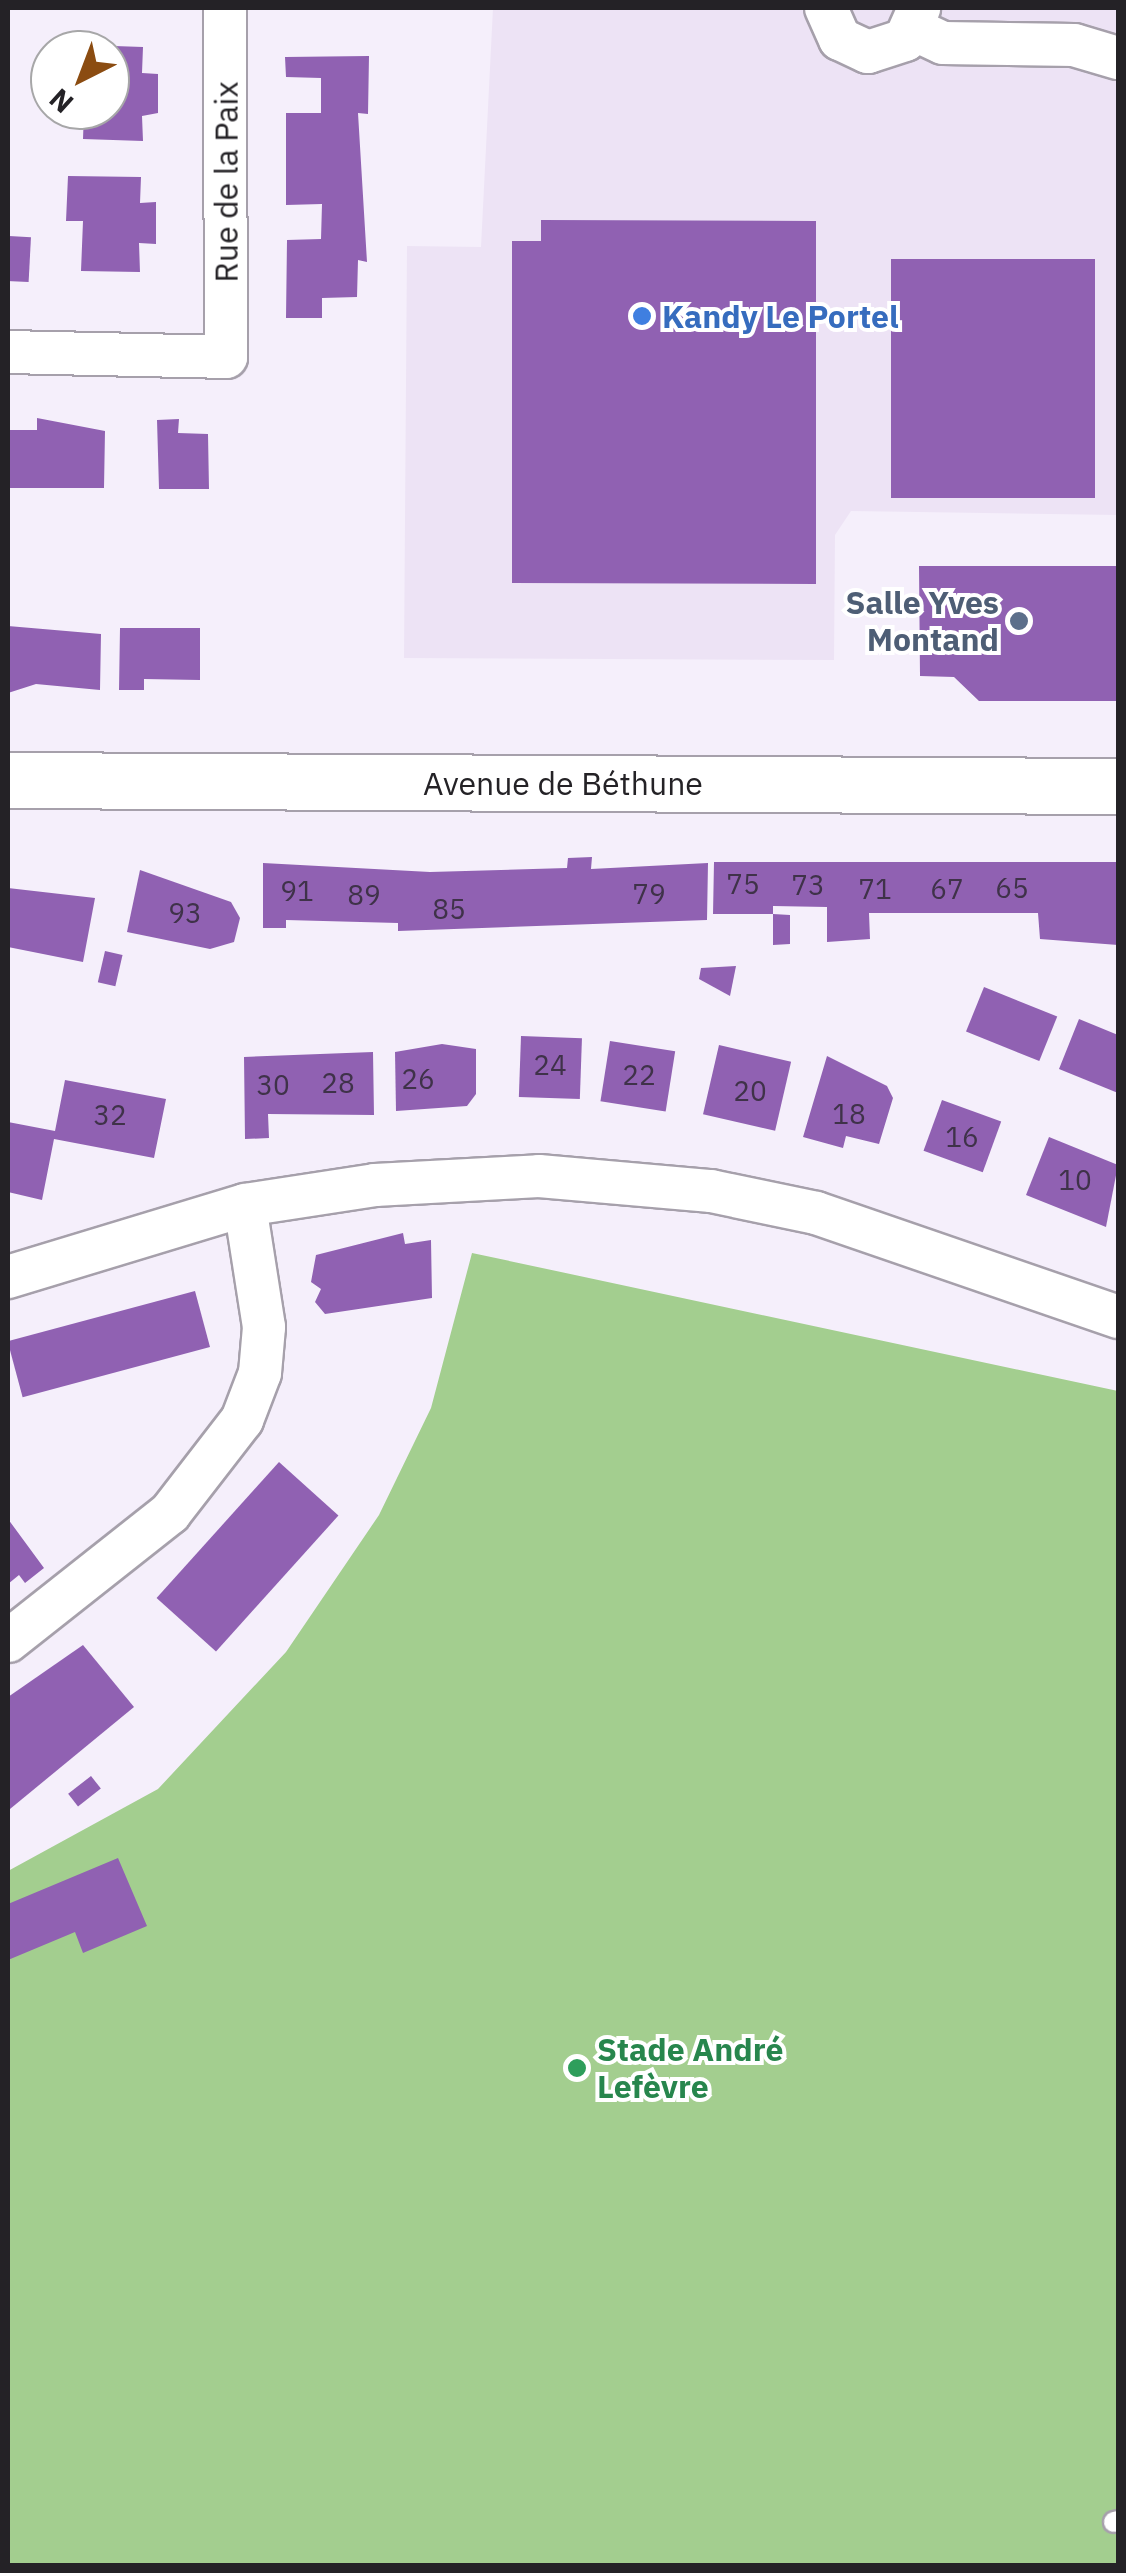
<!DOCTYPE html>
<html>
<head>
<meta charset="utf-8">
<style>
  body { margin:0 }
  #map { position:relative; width:1126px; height:2573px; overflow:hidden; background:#f5effb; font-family:"IBM Plex Sans",sans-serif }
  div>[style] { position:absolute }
  .built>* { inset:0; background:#ede3f5 }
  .green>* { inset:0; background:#a3ce8f }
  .building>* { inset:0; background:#9061b2; transform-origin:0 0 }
  .roads { filter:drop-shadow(2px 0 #a6a0ab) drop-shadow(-2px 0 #a6a0ab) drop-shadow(0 2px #a6a0ab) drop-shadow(0 -2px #a6a0ab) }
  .lane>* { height:20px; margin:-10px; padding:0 10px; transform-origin:10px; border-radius:10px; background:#fff }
  .street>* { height:42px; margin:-21px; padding:0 21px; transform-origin:21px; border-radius:21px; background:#fff }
  .secondary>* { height:55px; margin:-27.5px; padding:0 27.5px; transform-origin:27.5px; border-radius:27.5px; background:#fff }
  .dots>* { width:28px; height:28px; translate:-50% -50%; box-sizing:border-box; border:5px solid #fff; border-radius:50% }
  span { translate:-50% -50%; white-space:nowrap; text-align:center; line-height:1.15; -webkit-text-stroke:8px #fff; paint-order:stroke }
  .number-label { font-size:28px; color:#3f3249 }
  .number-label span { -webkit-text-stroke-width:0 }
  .street-label { font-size:32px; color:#242226 }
  .shop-label { font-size:32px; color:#366cbe; font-weight:700 }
  .left { translate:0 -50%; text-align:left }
  .service-label { font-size:32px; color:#4e5e75; font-weight:700 }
  .right { translate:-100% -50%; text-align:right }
  .leisure-label { font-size:32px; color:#27864d; font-weight:700 }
  .frame { position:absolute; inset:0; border:10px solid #242226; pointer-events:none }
  .north { position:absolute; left:30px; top:30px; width:100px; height:100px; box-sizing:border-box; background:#fff; border:2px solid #a7a7a8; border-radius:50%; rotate:222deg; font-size:28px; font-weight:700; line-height:40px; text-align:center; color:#242226 }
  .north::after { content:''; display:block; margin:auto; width:35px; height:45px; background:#8b4c11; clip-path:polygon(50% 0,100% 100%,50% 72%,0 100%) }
</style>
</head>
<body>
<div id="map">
  <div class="built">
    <i style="clip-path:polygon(493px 8px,1118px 8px,1118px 515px,851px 511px,835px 535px,834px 660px,404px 658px,407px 246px,481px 247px)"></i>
  </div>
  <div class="green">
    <i style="clip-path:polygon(472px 1253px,1118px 1391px,1118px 2565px,8px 2565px,8px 1871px,158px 1789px,286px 1652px,379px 1515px,431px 1408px)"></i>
  </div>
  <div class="building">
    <i style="clip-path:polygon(85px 45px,143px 47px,142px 73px,158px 74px,158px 113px,142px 116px,143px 141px,83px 139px,84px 110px,110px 110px,110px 50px)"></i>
    <i style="clip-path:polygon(369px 56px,368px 114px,358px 113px,367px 262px,358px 260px,357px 297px,322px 298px,322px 318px,286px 318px,287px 240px,321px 239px,322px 204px,286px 205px,286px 113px,321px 113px,321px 78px,286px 77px,285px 57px)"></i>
    <i style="clip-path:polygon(68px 176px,141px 177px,140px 203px,156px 202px,156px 244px,139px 243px,140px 272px,81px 271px,83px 221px,66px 221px)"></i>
    <i style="clip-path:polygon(541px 220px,816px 221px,816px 584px,512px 583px,512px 241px,541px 241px)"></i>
    <i style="left:9px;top:236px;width:22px;height:45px;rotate:3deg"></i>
    <i style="left:891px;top:259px;width:204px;height:239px"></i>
    <i style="clip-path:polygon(37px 418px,105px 431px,104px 488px,9px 488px,10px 430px,37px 430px)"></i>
    <i style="clip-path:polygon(179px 419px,178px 433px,208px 434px,209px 489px,159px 489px,157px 420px)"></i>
    <i style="clip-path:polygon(919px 566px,1118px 566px,1118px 701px,979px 701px,954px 677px,920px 676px)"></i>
    <i style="clip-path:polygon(8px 626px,101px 634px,100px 690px,36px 684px,8px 693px)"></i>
    <i style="clip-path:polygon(120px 628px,200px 628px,200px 680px,144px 679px,144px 690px,119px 690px)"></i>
    <i style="clip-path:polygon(592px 857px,591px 869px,708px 863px,707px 920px,398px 931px,398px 923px,286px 920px,286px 928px,263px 928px,263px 863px,430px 872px,567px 868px,568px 858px)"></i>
    <i style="clip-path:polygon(714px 862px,1118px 862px,1118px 945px,1040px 939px,1038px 913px,869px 913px,870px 939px,827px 942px,827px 907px,773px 906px,773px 914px,790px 915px,790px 944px,773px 945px,773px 914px,713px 914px)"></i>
    <i style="clip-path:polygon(140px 870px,231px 902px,240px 918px,234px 942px,210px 949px,127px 932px)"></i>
    <i style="clip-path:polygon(8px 888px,95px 898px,83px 962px,8px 947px)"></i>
    <i style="left:105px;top:951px;width:18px;height:32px;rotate:13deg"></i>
    <i style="clip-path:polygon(736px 966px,730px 996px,699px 979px,701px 968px)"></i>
    <i style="left:984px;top:987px;width:79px;height:48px;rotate:22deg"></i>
    <i style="clip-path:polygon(1079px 1019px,1118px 1035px,1118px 1093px,1059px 1069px)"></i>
    <i style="left:521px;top:1036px;width:61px;height:61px;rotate:2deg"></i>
    <i style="left:610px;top:1041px;width:66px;height:61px;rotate:9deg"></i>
    <i style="clip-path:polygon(442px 1044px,476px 1049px,476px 1094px,467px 1106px,396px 1111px,395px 1052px)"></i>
    <i style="left:719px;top:1045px;width:74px;height:71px;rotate:13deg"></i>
    <i style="clip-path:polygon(373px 1052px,374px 1115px,268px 1114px,269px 1138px,245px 1139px,244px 1057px)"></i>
    <i style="clip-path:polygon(827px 1056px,887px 1086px,893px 1098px,879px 1144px,846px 1136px,843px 1148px,803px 1137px)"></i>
    <i style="clip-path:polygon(65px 1080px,166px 1099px,154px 1158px,54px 1139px,42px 1200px,8px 1192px,8px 1122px,55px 1131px)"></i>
    <i style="left:942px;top:1100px;width:63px;height:54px;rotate:20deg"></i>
    <i style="clip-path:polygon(1049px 1137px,1118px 1165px,1106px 1227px,1026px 1195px)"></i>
    <i style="clip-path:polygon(403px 1233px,405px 1244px,431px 1240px,432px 1298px,325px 1314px,315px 1302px,321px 1289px,311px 1282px,316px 1255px)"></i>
    <i style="left:195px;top:1291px;width:58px;height:194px;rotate:75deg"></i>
    <i style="left:279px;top:1462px;width:80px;height:183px;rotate:42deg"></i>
    <i style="clip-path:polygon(8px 1519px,44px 1568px,25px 1583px,19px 1575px,8px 1584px)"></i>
    <i style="clip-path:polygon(83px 1645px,134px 1707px,10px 1809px,8px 1697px)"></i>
    <i style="left:91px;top:1776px;width:16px;height:29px;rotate:52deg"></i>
    <i style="clip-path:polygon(118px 1858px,147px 1926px,83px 1953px,75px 1932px,8px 1960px,8px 1904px)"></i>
  </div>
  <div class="roads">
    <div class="lane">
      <i style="left:1114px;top:2522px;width:4px;rotate:-14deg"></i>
    </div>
    <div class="street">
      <i style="left:826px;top:8px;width:34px;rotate:66deg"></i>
      <i style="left:840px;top:39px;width:31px;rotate:25deg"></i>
      <i style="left:868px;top:52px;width:39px;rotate:-18deg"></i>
      <i style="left:905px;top:40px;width:35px;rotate:-66deg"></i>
      <i style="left:913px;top:29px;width:33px;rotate:25deg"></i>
      <i style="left:943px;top:43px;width:131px;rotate:0.9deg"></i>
      <i style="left:1074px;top:45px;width:46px;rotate:16.5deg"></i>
      <i style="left:8px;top:352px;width:218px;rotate:1.3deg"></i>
      <i style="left:226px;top:357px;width:349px;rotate:-90.2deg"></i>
      <i style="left:8px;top:1277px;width:248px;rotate:-16.9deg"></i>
      <i style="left:245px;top:1205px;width:132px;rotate:-8.7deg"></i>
      <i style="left:375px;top:1185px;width:164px;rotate:-3.1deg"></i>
      <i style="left:539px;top:1176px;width:173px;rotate:5deg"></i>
      <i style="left:711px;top:1191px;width:107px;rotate:11.8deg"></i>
      <i style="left:816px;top:1213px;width:319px;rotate:19deg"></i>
      <i style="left:8px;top:1641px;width:206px;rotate:-38.3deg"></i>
      <i style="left:170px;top:1513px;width:118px;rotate:-52.3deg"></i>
      <i style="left:242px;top:1420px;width:50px;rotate:-69deg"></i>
      <i style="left:260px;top:1373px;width:46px;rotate:-85deg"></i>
      <i style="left:264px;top:1327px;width:123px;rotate:-98.9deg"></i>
    </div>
    <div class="secondary">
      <i style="left:8px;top:780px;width:1110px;rotate:0.31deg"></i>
    </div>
  </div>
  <div class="dots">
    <i style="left:642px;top:316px;background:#3f7fe0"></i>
    <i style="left:1019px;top:621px;background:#5c6f8a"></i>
    <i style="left:577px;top:2068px;background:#2e9e5b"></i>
  </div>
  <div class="number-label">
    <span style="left:743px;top:884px">75</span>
    <span style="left:808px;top:885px">73</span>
    <span style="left:1012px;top:888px">65</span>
    <span style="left:875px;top:889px">71</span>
    <span style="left:947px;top:889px">67</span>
    <span style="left:297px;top:891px">91</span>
    <span style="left:649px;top:894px">79</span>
    <span style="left:364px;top:895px">89</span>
    <span style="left:449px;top:909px">85</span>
    <span style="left:185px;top:913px">93</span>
    <span style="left:550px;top:1065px">24</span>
    <span style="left:639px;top:1075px">22</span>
    <span style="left:418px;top:1079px">26</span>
    <span style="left:338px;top:1083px">28</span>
    <span style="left:273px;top:1085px">30</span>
    <span style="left:750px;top:1091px">20</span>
    <span style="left:849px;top:1114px">18</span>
    <span style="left:110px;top:1115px">32</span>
    <span style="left:962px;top:1137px">16</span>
    <span style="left:1075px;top:1180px">10</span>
  </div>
  <div class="street-label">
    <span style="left:226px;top:182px;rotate:-90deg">Rue de la Paix</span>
    <span style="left:563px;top:783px">Avenue de Béthune</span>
  </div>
  <div class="shop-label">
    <span class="left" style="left:662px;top:316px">Kandy Le Portel</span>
  </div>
  <div class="service-label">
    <span class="right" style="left:999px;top:621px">Salle Yves<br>Montand</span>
  </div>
  <div class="leisure-label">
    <span class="left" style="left:597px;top:2068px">Stade André<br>Lefèvre</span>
  </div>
  <div class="frame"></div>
  <div class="north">N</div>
</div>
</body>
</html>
